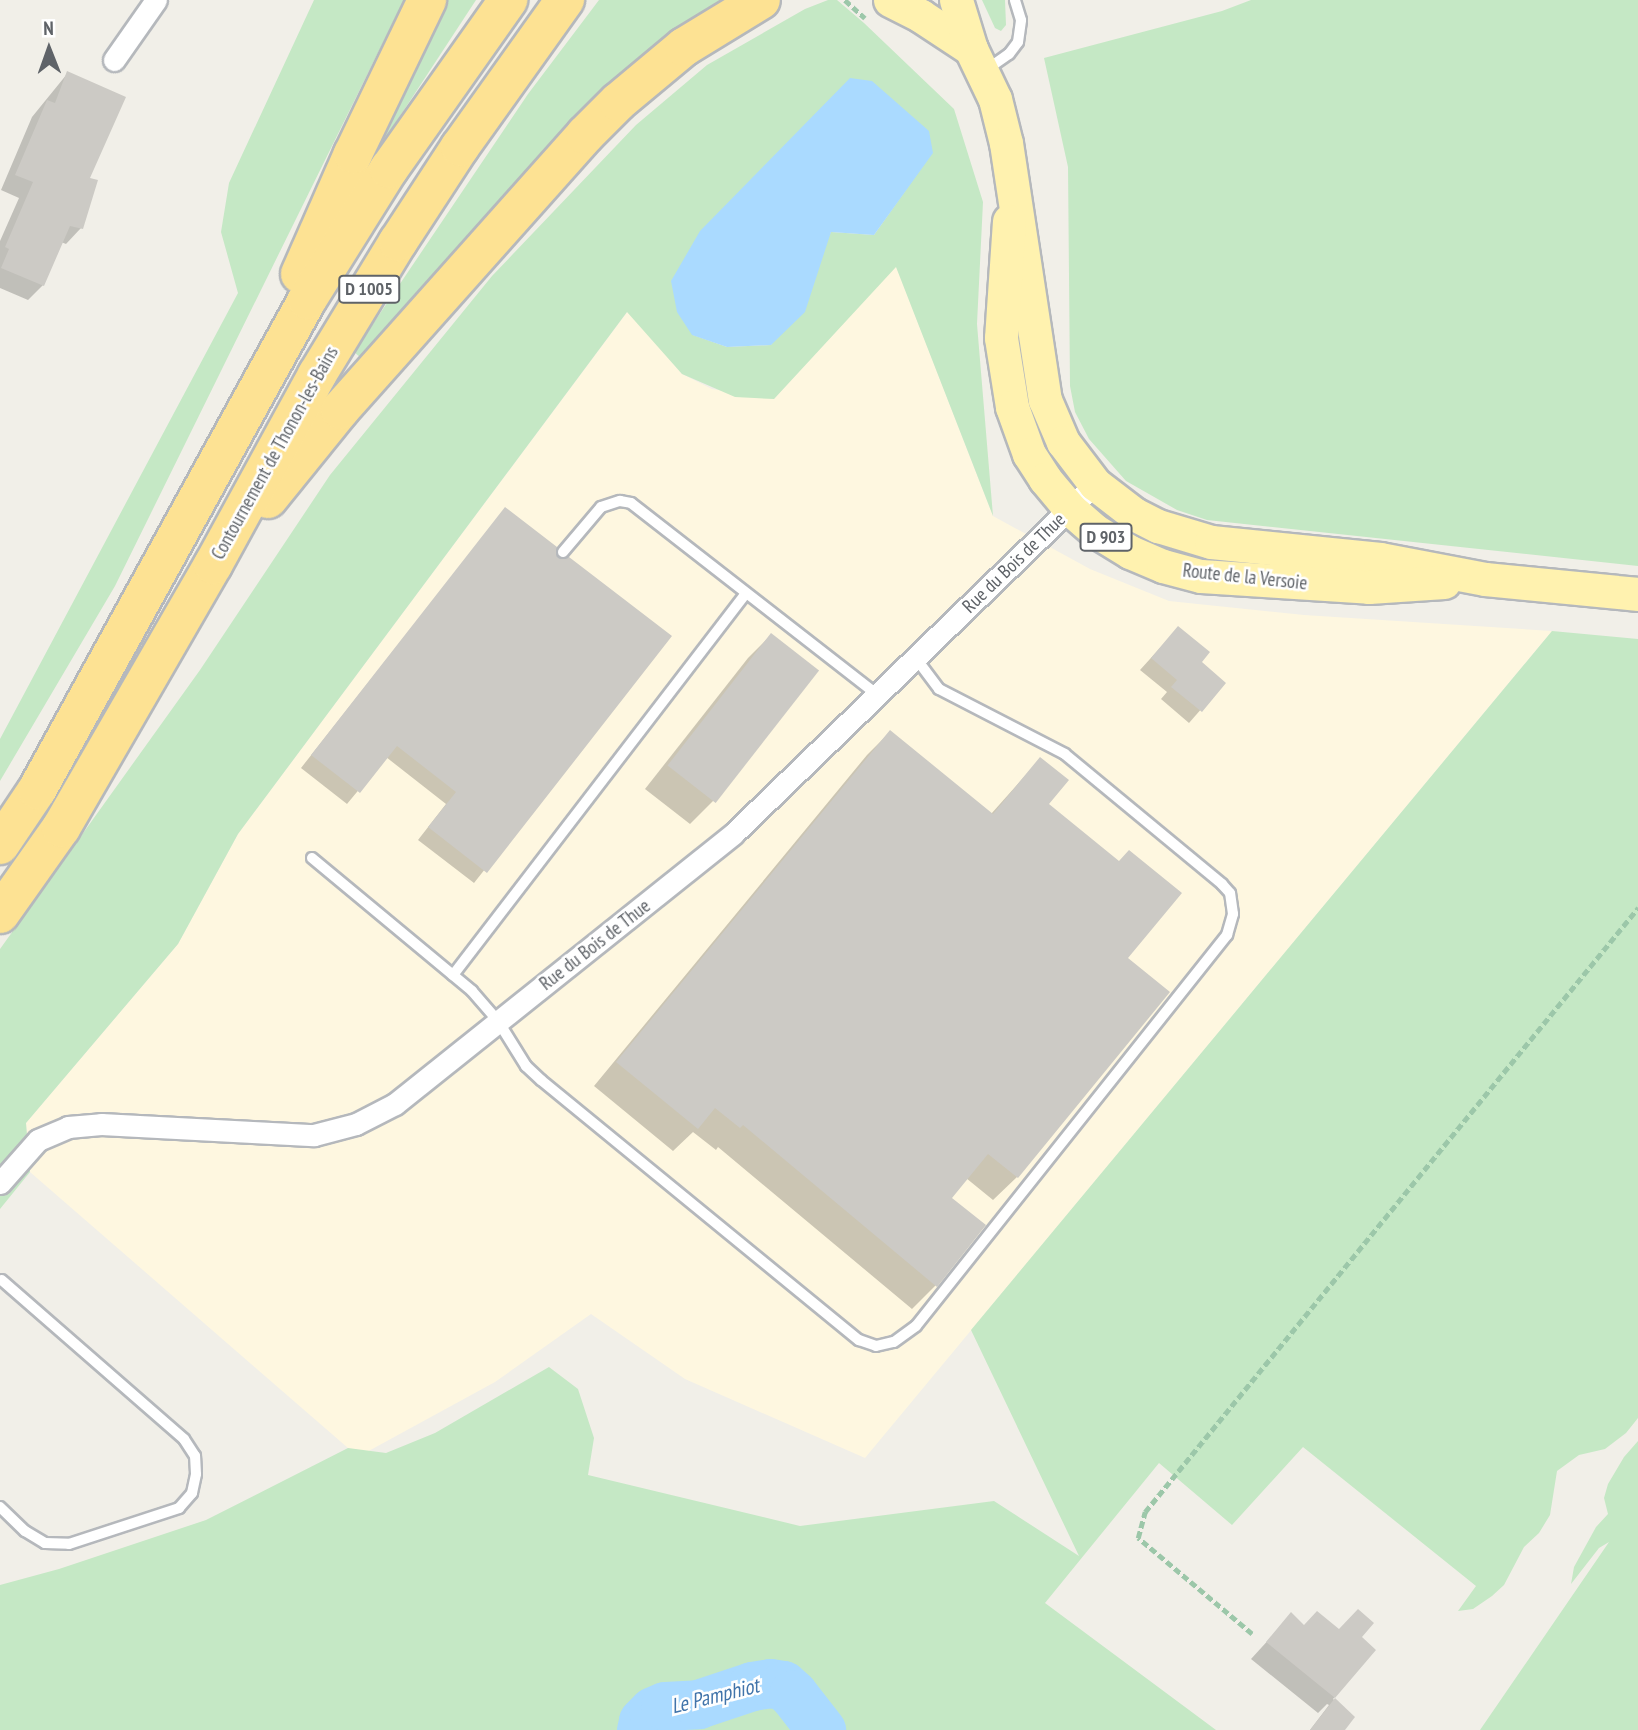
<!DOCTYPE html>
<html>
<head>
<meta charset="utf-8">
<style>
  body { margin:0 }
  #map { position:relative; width:1638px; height:1730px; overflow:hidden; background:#f1efe8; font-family:"PT Sans Narrow",sans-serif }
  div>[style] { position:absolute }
  .commercial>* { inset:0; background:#fef7e0 }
  .green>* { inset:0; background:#c5e8c5 }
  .water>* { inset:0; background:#aadaff }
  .shadow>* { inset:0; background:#0003 }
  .river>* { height:49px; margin:-24.5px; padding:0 24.5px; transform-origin:24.5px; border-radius:24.5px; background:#aadaff }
  .building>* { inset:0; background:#cccac5; transform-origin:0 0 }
  .path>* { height:4.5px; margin-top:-2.25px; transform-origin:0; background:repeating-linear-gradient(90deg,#9cc7a9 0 7px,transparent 0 10.5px) }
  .roads { filter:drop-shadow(2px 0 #b5b8bc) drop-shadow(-2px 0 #b5b8bc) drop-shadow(0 2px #b5b8bc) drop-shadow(0 -2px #b5b8bc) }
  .lane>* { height:10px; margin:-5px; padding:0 5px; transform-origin:5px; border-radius:5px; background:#fff }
  .street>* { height:21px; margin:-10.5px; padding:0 10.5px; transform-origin:10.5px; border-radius:10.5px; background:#fff }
  .primary>* { height:33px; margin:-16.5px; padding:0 16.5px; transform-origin:16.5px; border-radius:16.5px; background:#fff2af }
  .highway>* { height:38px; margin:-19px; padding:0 19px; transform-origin:19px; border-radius:19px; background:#fde293 }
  span { translate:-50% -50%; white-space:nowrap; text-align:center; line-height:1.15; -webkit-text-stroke:5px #fff; paint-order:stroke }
  .shield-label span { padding:2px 5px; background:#fff; border:2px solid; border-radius:5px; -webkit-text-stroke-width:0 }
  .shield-label { font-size:18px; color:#5f6368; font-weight:700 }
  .street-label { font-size:19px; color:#5f6368 }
  .water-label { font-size:21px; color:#4174aa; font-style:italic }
  .north { position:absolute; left:14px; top:14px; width:70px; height:70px; -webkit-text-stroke:5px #fff; paint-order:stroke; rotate:359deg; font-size:19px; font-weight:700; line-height:28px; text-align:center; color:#5f6368 }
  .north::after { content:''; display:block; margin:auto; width:24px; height:32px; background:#5f6368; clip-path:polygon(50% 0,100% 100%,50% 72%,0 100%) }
</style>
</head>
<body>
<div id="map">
  <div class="commercial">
    <i style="clip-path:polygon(896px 266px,993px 516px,1090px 569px,1169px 601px,1304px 615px,1552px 631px,865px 1458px,685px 1379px,591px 1314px,495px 1382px,365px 1453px,348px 1448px,30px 1172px,26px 1123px,178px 944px,238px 834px,628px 311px,682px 374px,712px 389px,774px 399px)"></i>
  </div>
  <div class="green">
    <i style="clip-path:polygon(314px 0,404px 0,115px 586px,0 781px,0 739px,238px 293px,221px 232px,229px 183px)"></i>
    <i style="clip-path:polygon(444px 0,476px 0,368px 165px)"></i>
    <i style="clip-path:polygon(599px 0,741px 0,571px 139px,464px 239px,361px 358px,354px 352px,528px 94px)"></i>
    <i style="clip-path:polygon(evenodd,828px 0,837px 0,864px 23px,954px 109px,983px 202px,977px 324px,993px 516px,896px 267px,774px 399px,735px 397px,682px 374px,627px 312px,238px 834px,178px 944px,26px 1123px,30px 1172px,0 1209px,0 949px,200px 670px,330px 475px,492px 276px,636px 125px,707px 65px,805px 9px,828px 0,932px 153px,874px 235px,831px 232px,771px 345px,727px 347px,693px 335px,932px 153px)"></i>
    <i style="clip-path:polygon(982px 0,1005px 0,1006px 25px,1001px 31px,995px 28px)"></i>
    <i style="clip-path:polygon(1251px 0,1638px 0,1638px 566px,1207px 520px,1177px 510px,1126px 481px,1089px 439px,1075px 412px,1070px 386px,1068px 167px,1044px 58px,1222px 11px)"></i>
    <i style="clip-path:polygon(1552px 631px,1638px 639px,1638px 1418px,1626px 1433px,1605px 1449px,1579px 1455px,1557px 1471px,1550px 1515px,1539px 1533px,1524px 1547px,1504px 1585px,1492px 1596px,1473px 1609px,1458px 1611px,1476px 1586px,1303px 1447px,1232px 1525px,1159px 1463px,1045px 1603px,1216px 1730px,0 1730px,0 1585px,59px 1569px,206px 1520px,348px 1448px,386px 1453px,435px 1433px,549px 1367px,578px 1389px,594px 1438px,588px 1475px,800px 1526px,994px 1501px,1079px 1556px,971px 1330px)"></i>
    <i style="clip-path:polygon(1638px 1441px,1638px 1730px,1480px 1730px,1609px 1542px,1599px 1548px,1571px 1584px,1574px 1567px,1596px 1527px,1608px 1514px,1604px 1498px,1608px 1484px,1624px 1457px)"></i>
  </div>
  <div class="water">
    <i style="clip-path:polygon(850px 78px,872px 81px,929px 131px,933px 153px,874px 235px,831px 232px,805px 312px,771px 345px,727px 347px,692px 335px,677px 312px,671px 281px,700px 231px)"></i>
  </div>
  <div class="shadow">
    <i style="clip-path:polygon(67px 74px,88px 179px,81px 228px,66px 244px,61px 242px,43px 285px,28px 300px,0 288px,0 241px,19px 198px,1px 190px,32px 117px)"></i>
    <i style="clip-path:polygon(505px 509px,557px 560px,669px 637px,474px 883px,418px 840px,446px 804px,386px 757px,347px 804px,301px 768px)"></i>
    <i style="clip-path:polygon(1178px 628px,1199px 662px,1224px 683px,1189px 723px,1161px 699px,1167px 692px,1140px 670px)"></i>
    <i style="clip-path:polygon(771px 635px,816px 670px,713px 801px,690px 824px,645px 789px,748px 658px)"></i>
    <i style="clip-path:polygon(890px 732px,991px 814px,1040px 759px,1046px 804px,1126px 959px,1017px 1177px,993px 1200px,966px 1178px,950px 1198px,984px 1225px,935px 1286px,912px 1309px,718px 1147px,716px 1150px,693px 1132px,673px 1151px,594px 1086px,867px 755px)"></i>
    <i style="clip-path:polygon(1291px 1615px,1304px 1627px,1339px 1631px,1360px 1638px,1374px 1650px,1333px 1699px,1353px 1717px,1342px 1730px,1310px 1730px,1329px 1705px,1327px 1704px,1318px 1713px,1251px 1659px)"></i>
  </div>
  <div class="river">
    <i style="left:641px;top:1730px;width:9px;rotate:-77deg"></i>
    <i style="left:643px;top:1721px;width:14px;rotate:-45deg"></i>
    <i style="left:653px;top:1711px;width:13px;rotate:-23deg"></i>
    <i style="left:665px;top:1706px;width:33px;rotate:-3deg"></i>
    <i style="left:698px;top:1704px;width:57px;rotate:-18.4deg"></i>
    <i style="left:752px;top:1686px;width:18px;rotate:-9deg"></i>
    <i style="left:770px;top:1683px;width:13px;rotate:9deg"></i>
    <i style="left:783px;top:1685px;width:13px;rotate:42deg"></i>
    <i style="left:793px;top:1694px;width:46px;rotate:52.1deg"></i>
  </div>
  <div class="building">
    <i style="clip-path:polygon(67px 71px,126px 97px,90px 178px,98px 180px,83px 229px,70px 226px,44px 286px,1px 268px,9px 249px,5px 247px,33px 182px,15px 175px,47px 100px,55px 103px)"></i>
    <i style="clip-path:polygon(505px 507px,557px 547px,558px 558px,569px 557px,672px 636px,487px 873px,428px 827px,456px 792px,397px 746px,360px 793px,311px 755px)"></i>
    <i style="clip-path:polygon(1178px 626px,1210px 652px,1202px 662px,1226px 683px,1202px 712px,1171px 687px,1177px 680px,1151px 658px)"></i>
    <i style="left:771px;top:633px;width:61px;height:168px;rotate:38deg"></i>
    <i style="clip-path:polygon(890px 730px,993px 814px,1040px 757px,1069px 780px,1049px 804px,1119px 861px,1129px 850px,1182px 893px,1128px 958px,1170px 992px,1018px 1178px,988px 1154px,952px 1198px,986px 1225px,937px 1287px,743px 1125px,740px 1128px,715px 1108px,698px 1129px,616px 1062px)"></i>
    <i style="clip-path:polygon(1358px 1609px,1374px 1623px,1362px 1637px,1376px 1650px,1335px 1698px,1266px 1642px,1291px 1612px,1304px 1625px,1317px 1611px,1339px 1629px)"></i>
    <i style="clip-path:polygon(1335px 1698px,1355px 1717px,1345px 1730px,1310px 1730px)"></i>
  </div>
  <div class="path">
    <i style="left:845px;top:0;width:27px;rotate:42deg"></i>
    <i style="left:1252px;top:1634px;width:149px;rotate:-139.9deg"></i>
    <i style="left:1138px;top:1538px;width:27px;rotate:-75deg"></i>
    <i style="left:1145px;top:1512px;width:780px;rotate:-50.78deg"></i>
  </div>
  <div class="roads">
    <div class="lane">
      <i style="left:986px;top:70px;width:28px;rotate:-35deg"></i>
      <i style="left:1009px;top:54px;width:15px;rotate:-53deg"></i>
      <i style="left:1018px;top:42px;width:22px;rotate:-82deg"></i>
      <i style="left:1021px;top:20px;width:21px;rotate:-107deg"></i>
      <i style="left:563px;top:552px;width:59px;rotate:-49.8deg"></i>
      <i style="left:601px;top:507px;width:20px;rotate:-18deg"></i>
      <i style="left:620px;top:501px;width:11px;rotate:10deg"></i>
      <i style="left:631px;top:503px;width:313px;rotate:37.9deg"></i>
      <i style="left:312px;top:858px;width:208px;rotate:39.7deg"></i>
      <i style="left:472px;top:991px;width:40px;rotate:49deg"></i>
      <i style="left:498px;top:1021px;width:53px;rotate:58.1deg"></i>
      <i style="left:526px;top:1066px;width:21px;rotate:43deg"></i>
      <i style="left:541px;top:1080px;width:411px;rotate:39.3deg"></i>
      <i style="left:859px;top:1340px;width:18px;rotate:19deg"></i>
      <i style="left:876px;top:1346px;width:18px;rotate:-13deg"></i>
      <i style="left:894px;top:1342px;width:27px;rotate:-36deg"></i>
      <i style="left:916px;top:1326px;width:500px;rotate:-51.5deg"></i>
      <i style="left:1227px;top:935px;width:22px;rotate:-74deg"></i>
      <i style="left:1233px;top:914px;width:21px;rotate:-98deg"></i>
      <i style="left:1230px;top:893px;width:12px;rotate:-132deg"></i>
      <i style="left:1222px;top:884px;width:204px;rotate:-140.4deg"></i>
      <i style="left:1065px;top:754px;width:142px;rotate:-152.7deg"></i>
      <i style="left:939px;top:689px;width:39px;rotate:-127deg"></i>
      <i style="left:453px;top:975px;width:481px;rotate:-52.5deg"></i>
      <i style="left:0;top:1507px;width:35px;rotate:44deg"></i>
      <i style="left:25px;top:1531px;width:23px;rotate:31deg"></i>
      <i style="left:45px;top:1543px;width:24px;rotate:2deg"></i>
      <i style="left:69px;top:1544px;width:116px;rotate:-18.1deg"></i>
      <i style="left:179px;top:1508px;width:20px;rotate:-49deg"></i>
      <i style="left:192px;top:1493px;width:19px;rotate:-78deg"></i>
      <i style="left:196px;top:1474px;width:18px;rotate:-93deg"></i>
      <i style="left:195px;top:1456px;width:20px;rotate:-123deg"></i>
      <i style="left:184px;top:1439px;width:242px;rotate:-138.9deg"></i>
    </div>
    <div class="street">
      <i style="left:114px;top:60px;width:73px;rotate:-55deg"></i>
      <i style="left:0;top:1183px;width:57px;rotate:-48.5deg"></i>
      <i style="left:38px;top:1140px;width:33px;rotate:-23deg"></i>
      <i style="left:68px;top:1127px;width:33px;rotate:-5deg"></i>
      <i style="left:101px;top:1124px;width:213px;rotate:3deg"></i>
      <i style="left:314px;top:1135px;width:43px;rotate:-14.7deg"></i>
      <i style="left:356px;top:1124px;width:44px;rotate:-27.1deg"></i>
      <i style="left:395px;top:1104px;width:433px;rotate:-38.6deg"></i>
      <i style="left:733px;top:834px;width:504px;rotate:-44.03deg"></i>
    </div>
    <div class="primary">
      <i style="left:890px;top:0;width:35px;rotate:27deg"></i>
      <i style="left:921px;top:16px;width:60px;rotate:33.4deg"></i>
      <i style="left:956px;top:0;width:51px;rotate:73deg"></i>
      <i style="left:971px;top:49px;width:55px;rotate:64.4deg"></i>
      <i style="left:995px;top:99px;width:45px;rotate:76deg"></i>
      <i style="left:1006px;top:143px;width:260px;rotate:81.4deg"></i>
      <i style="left:1045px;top:400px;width:46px;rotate:66.8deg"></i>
      <i style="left:1063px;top:442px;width:53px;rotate:52.7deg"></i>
      <i style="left:1095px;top:484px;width:49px;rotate:37.6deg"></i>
      <i style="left:1134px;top:514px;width:27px;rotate:27deg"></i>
      <i style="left:1158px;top:526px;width:55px;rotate:16.8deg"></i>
      <i style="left:1211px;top:542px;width:170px;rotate:5.7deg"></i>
      <i style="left:1380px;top:559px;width:107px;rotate:10.8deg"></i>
      <i style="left:1485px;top:579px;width:154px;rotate:5.6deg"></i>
      <i style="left:1009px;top:221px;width:117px;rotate:93.9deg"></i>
      <i style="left:1001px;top:338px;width:70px;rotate:80.9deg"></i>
      <i style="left:1012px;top:407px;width:50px;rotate:70.1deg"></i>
      <i style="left:1029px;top:454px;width:30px;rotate:57deg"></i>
      <i style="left:1045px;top:479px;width:39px;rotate:50deg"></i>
      <i style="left:1070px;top:509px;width:32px;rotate:41deg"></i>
      <i style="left:1094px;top:530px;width:42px;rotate:31.4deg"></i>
      <i style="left:1130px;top:552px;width:36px;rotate:23deg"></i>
      <i style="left:1163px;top:566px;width:39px;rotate:15deg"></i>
      <i style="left:1201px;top:576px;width:168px;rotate:3.7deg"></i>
      <i style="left:1369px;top:587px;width:75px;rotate:-3.8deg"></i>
    </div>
    <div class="highway">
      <i style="left:300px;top:274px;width:131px;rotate:-66.2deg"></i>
      <i style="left:353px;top:154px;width:171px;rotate:-64.3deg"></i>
      <i style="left:268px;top:499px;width:114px;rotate:-51deg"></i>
      <i style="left:340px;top:410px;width:368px;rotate:-48.3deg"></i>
      <i style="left:585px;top:135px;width:47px;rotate:-45deg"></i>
      <i style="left:618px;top:102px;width:86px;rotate:-39.8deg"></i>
      <i style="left:684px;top:47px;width:90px;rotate:-31.4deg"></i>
      <i style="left:0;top:845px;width:66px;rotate:-56.1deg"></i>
      <i style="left:37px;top:790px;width:559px;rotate:-61.14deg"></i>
      <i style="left:307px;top:300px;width:155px;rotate:-58deg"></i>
      <i style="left:389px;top:169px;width:207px;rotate:-54.8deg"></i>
      <i style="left:0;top:914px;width:105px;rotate:-54.7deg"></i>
      <i style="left:61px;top:828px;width:304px;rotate:-60deg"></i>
      <i style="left:213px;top:565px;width:217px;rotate:-61.3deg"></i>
      <i style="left:317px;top:375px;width:156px;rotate:-58.7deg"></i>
      <i style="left:398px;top:242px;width:113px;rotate:-56.9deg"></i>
      <i style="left:460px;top:147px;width:181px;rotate:-54.5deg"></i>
    </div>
  </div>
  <div class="shield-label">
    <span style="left:369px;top:289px">D 1005</span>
    <span style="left:1106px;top:537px">D 903</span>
  </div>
  <div class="street-label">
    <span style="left:275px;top:453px;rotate:-61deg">Contournement de Thonon-les-Bains</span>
    <span style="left:1014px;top:563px;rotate:-44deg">Rue du Bois de Thue</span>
    <span style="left:1245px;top:577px;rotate:6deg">Route de la Versoie</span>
    <span style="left:595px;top:945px;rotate:-38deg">Rue du Bois de Thue</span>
  </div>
  <div class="water-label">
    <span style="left:715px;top:1696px;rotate:-14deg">Le Pamphiot</span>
  </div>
  <div class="north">N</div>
</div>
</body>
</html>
